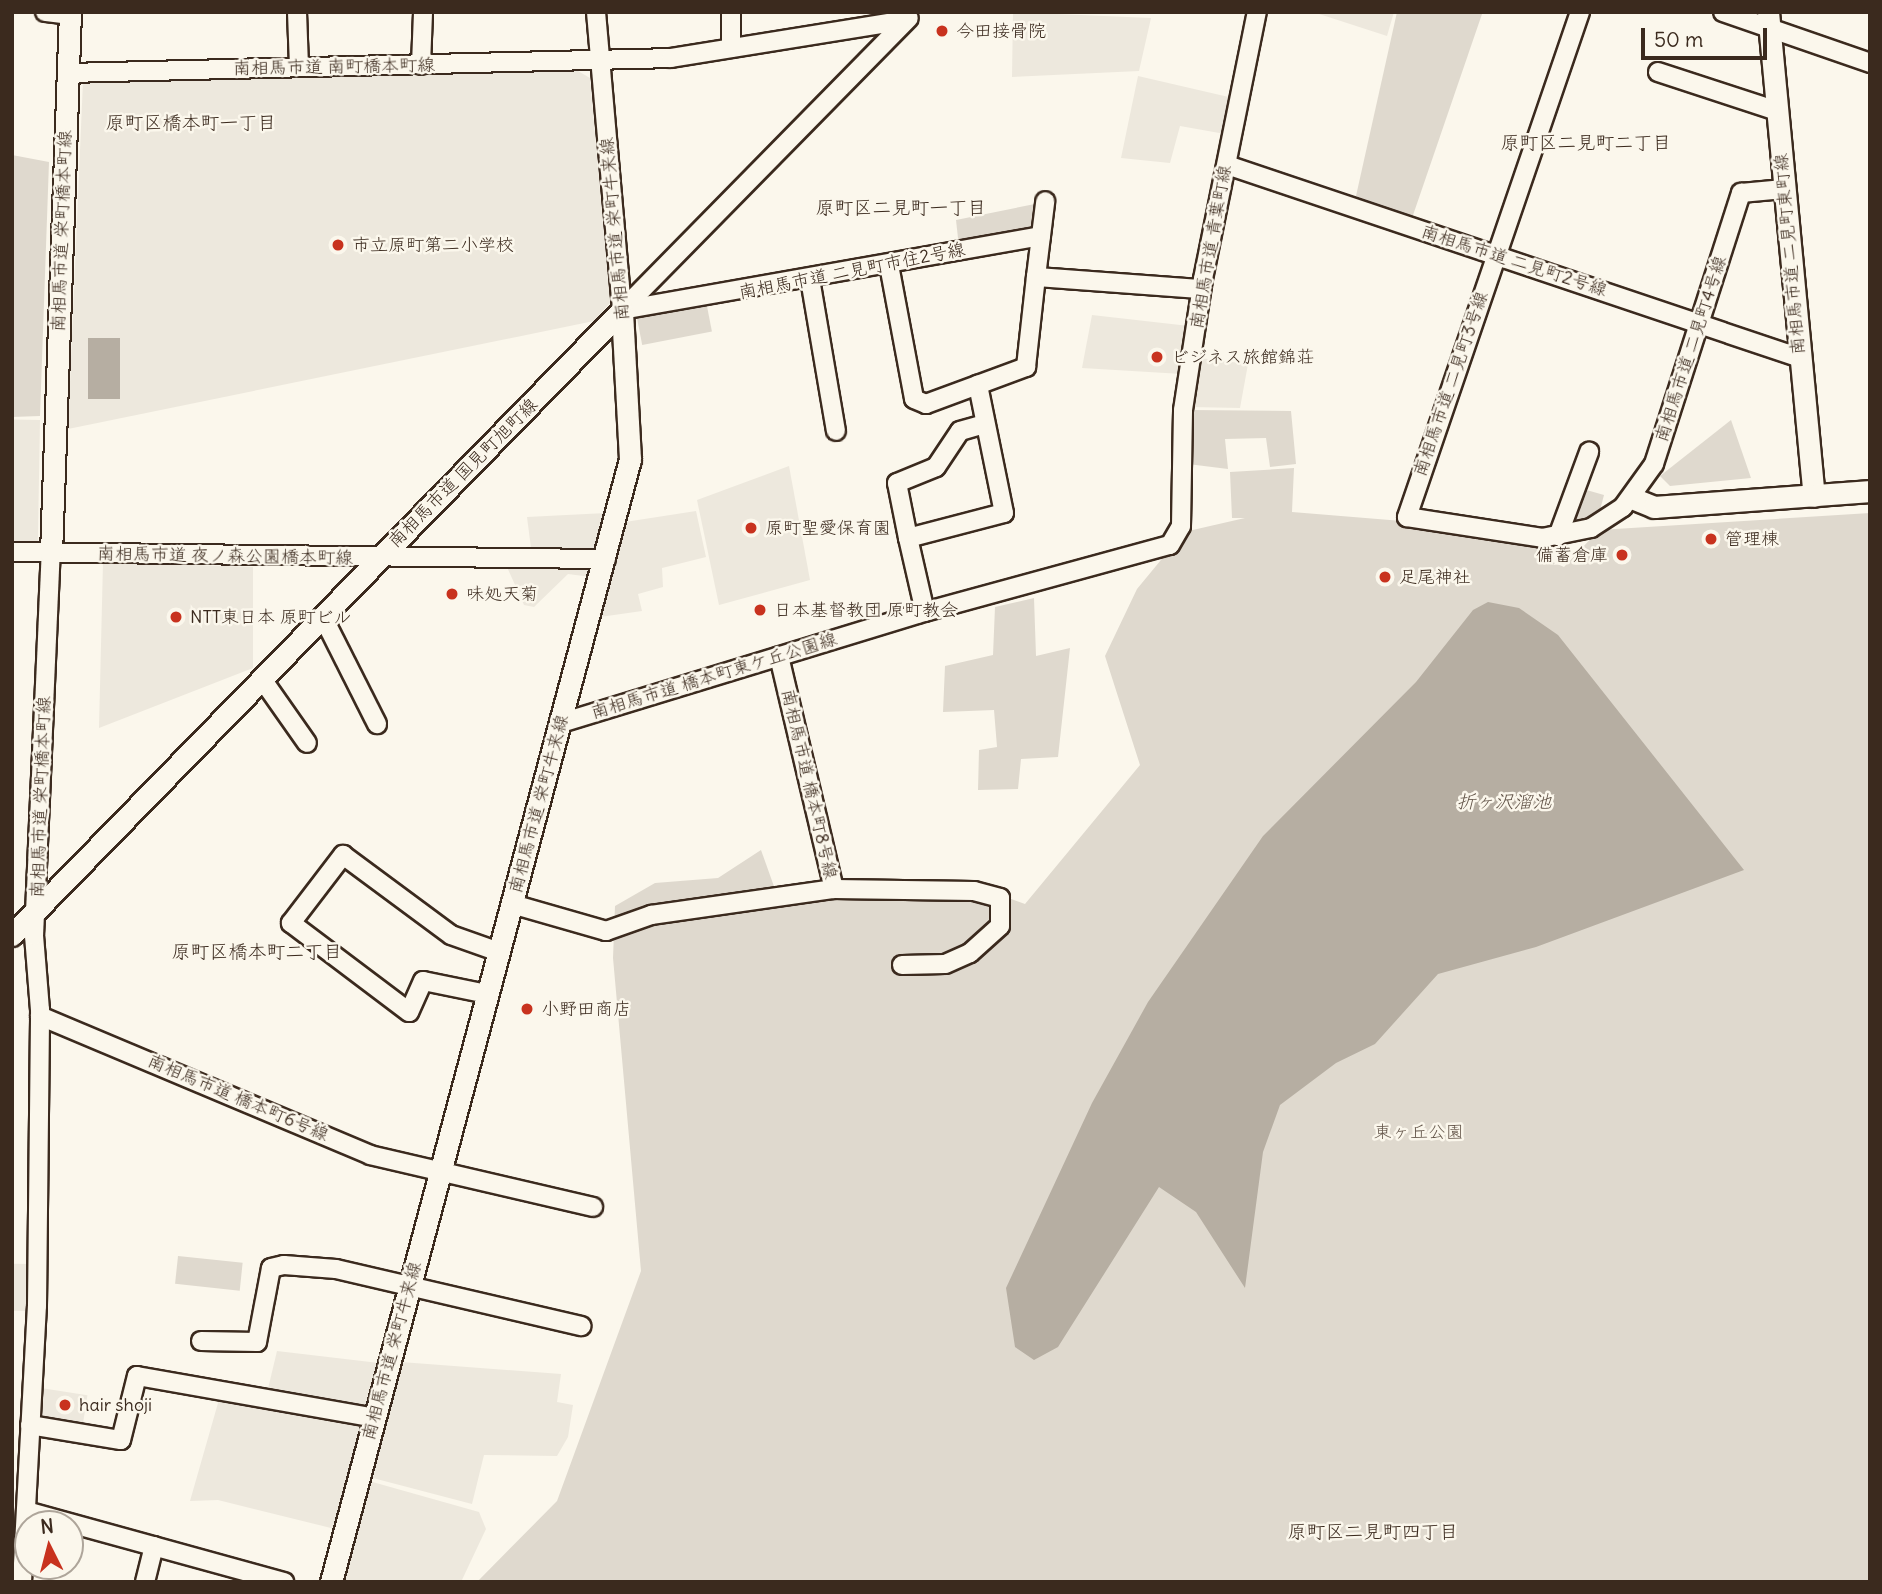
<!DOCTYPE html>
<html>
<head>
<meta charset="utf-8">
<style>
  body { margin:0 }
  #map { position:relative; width:1882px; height:1594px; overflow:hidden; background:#fbf7ec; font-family:Delius,"Klee One",sans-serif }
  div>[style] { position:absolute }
  .built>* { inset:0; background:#ede8dd; transform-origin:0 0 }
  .green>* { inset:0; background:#dfd9ce; transform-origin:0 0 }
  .water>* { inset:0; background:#b6aea2; transform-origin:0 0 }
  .roads { filter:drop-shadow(2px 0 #3b2a1e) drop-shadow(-2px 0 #3b2a1e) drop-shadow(0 2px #3b2a1e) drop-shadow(0 -2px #3b2a1e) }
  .minor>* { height:18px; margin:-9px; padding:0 9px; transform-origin:9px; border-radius:9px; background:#fbf7ec }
  .tertiary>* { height:21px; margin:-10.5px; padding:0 10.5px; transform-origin:10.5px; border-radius:10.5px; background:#fbf7ec }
  .dots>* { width:19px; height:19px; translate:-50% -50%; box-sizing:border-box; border:4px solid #fbf7ec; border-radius:50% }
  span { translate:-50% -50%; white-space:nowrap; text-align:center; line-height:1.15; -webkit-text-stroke:5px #fbf7ec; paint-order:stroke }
  .poi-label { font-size:18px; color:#3b2a1e }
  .left { translate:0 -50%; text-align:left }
  .right { translate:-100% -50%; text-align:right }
  .street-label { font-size:18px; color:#3b2a1e }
  .park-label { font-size:18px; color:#64564a }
  .neighbourhood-label { font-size:19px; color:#3b2a1e }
  .water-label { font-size:19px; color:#605246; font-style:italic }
  .frame { position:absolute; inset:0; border:14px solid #3b2a1e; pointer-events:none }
  .north { position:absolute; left:14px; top:1510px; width:70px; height:70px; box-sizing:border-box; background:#fbf7ec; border:2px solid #aea59a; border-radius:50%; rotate:354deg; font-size:19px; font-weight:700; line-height:28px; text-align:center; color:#3b2a1e }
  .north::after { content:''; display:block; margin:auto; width:24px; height:32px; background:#c8321e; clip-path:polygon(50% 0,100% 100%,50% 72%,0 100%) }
  .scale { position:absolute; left:1641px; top:28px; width:126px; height:32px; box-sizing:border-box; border:4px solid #3b2a1e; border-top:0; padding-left:9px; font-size:21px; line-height:24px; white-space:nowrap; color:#3b2a1e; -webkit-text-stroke:5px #fbf7ec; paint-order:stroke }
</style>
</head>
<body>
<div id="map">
  <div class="built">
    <i style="clip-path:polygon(1013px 12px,1151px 18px,1139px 71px,1012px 77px)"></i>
    <i style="clip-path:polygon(1313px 12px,1394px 12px,1387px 36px)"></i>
    <i style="clip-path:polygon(578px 71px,590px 78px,610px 303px,594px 321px,68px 429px,83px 81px)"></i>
    <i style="clip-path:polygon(1138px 76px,1233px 98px,1225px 134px,1180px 126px,1170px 163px,1121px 158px)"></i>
    <i style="clip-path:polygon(1092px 315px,1189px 326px,1182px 374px,1082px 368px)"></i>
    <i style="clip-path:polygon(1200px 358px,1248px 364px,1240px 408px,1191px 407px)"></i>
    <i style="left:40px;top:420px;width:123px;height:28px;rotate:91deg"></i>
    <i style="clip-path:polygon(789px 466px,810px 580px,719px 605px,697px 500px)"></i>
    <i style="clip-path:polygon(696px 511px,706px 557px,662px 568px,663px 587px,638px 594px,642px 611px,600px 617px,625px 522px)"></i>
    <i style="clip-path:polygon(606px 513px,595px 548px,531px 548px,527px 517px)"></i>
    <i style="clip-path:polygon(103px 562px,253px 567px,253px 668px,99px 728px)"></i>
    <i style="clip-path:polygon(507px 567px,590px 569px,591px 577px,568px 574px,534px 607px,524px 605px)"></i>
    <i style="left:31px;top:1264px;width:47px;height:19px;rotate:91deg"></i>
    <i style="clip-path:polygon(277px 1351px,379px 1363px,368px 1410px,267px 1393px)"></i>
    <i style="clip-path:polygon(401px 1362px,561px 1374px,557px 1402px,573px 1405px,568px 1437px,557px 1456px,484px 1455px,472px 1504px,369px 1477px)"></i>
    <i style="left:41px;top:1388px;width:47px;height:32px;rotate:9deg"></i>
    <i style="clip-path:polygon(220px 1396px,362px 1421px,335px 1529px,218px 1500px,190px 1501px)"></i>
    <i style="clip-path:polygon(369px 1481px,479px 1512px,486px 1529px,461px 1582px,341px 1582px)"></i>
  </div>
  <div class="green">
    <i style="clip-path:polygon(1397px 12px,1482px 14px,1411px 221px,1356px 196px)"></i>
    <i style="clip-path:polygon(12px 155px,49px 162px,40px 416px,12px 417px)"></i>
    <i style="clip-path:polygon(1040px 203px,1037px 230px,962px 244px,958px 238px,956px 220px)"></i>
    <i style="left:706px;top:301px;width:31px;height:71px;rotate:79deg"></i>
    <i style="clip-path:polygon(1190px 410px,1291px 411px,1296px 464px,1270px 467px,1266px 438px,1225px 439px,1228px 469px,1188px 464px)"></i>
    <i style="clip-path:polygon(1731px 420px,1751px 478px,1670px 486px,1660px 476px)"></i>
    <i style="clip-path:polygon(1294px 468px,1292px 512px,1402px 521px,1535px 544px,1546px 559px,1564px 567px,1599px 530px,1870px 513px,1870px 1582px,477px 1582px,557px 1501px,641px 1271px,613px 958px,615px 906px,655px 883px,718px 878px,761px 850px,776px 892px,968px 883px,1025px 904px,1140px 765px,1105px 656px,1137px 589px,1184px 532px,1245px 518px,1232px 518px,1230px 472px)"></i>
    <i style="clip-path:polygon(1583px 489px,1604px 495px,1598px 518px,1568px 529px)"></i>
    <i style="clip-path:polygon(1034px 598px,1036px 656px,1070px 648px,1058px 757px,1021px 759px,1018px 789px,978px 790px,979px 750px,997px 747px,994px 710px,943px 712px,945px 666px,993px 655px,995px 607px)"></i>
    <i style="left:178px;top:1256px;width:65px;height:28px;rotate:6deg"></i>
  </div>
  <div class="water">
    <i style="left:88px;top:338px;width:32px;height:61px"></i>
    <i style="clip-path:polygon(1488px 602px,1519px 608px,1558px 635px,1744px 870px,1536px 947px,1438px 974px,1375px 1044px,1336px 1063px,1280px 1105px,1263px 1152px,1245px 1288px,1196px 1212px,1159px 1187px,1058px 1347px,1034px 1360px,1015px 1347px,1006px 1288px,1092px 1103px,1148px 1002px,1263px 836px,1416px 682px,1473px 610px)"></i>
  </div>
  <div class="roads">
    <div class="minor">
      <i style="left:45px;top:12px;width:25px;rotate:7deg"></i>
      <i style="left:297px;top:12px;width:55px;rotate:87.9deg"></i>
      <i style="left:596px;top:12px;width:299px;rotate:85deg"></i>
      <i style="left:731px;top:12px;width:36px;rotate:90deg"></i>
      <i style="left:1580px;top:12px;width:534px;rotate:108.91deg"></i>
      <i style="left:1407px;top:517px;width:137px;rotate:8.8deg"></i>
      <i style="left:1542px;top:538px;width:50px;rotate:-11.5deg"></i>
      <i style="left:1591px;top:528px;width:38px;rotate:-33deg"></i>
      <i style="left:1623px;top:507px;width:53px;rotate:-54.2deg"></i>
      <i style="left:1654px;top:464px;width:285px;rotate:-72.2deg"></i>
      <i style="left:1741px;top:193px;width:43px;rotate:-5.3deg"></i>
      <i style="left:1723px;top:12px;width:156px;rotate:19.1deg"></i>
      <i style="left:421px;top:65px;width:53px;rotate:-87.8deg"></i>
      <i style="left:1658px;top:72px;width:125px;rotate:18.1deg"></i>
      <i style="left:68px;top:73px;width:603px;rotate:-1.42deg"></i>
      <i style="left:671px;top:58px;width:238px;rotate:-9.2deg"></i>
      <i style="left:1227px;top:165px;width:605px;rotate:18.61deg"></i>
      <i style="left:1041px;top:236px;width:35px;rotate:-83deg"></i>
      <i style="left:889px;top:265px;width:136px;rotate:79.4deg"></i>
      <i style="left:914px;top:399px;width:13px;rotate:23deg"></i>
      <i style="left:926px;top:404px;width:107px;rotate:-20.3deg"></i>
      <i style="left:1026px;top:367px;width:91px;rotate:-83.7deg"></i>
      <i style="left:1036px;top:277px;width:165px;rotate:4.2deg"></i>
      <i style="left:810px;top:279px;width:154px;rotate:80.3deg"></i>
      <i style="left:622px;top:310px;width:425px;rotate:-10deg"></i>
      <i style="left:1041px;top:236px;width:41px;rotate:97deg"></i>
      <i style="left:622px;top:310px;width:409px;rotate:-45.5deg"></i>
      <i style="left:1558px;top:536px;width:90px;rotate:-69.7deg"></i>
      <i style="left:908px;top:538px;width:56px;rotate:-101.3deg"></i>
      <i style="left:897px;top:483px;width:42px;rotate:-22.3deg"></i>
      <i style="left:936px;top:467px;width:43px;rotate:-56.3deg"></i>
      <i style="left:960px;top:431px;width:26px;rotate:-16deg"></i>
      <i style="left:12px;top:552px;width:594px;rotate:0.68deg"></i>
      <i style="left:925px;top:612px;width:76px;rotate:-102.9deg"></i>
      <i style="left:908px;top:538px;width:99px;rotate:-14.6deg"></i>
      <i style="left:1004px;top:513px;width:131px;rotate:-101.5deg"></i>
      <i style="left:323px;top:617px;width:120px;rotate:63.2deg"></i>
      <i style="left:262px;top:679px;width:78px;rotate:54.9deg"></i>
      <i style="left:561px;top:723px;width:372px;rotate:-17deg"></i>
      <i style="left:917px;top:614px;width:262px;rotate:-15.3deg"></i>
      <i style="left:1170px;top:545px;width:22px;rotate:-60deg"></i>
      <i style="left:1181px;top:526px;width:116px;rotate:-89deg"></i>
      <i style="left:1183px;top:410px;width:133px;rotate:-81.3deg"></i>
      <i style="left:1203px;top:279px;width:272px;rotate:-78.6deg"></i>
      <i style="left:834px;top:889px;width:140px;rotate:0.8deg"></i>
      <i style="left:974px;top:891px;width:27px;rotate:15deg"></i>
      <i style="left:1000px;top:898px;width:28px;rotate:90deg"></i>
      <i style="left:1000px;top:926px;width:40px;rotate:138deg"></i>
      <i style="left:970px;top:953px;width:27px;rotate:156deg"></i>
      <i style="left:945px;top:964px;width:43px;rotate:178.7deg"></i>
      <i style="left:512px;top:904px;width:98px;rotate:16deg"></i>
      <i style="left:606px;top:931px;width:48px;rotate:-19.6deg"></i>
      <i style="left:651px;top:915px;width:185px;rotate:-8.1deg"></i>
      <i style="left:834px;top:889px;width:239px;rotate:-103.3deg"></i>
      <i style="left:487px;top:994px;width:65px;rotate:-168.5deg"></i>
      <i style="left:423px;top:981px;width:34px;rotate:114deg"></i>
      <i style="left:409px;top:1012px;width:148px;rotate:-143deg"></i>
      <i style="left:291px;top:923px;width:86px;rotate:-52.6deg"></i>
      <i style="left:343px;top:855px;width:134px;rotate:36.5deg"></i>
      <i style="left:451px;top:935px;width:51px;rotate:19.5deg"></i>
      <i style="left:40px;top:1016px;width:358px;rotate:22.8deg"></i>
      <i style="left:370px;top:1155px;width:229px;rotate:13.1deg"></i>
      <i style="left:201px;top:1341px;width:56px;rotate:1deg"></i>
      <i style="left:257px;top:1342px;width:75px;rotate:-79.3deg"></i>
      <i style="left:271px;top:1268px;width:13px;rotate:-13deg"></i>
      <i style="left:284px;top:1265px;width:52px;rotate:4.4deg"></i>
      <i style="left:336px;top:1269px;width:252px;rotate:13.1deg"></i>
      <i style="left:30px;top:1425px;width:92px;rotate:9.4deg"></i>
      <i style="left:121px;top:1440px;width:66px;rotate:-76deg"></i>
      <i style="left:137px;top:1376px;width:243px;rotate:10deg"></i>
      <i style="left:26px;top:1511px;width:268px;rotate:15.4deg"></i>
      <i style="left:22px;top:1582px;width:276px;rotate:-86.9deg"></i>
      <i style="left:37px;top:1306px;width:296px;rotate:-89.4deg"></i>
      <i style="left:40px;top:1010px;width:74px;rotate:-94.6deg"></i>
      <i style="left:34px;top:936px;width:383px;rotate:-87.5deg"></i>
      <i style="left:145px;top:1582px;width:37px;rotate:-76deg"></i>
    </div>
    <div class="tertiary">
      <i style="left:1768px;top:12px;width:486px;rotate:84.6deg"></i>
      <i style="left:1632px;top:498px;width:24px;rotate:22deg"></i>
      <i style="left:1654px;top:507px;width:217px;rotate:-4.2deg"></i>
      <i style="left:51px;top:553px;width:541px;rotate:-87.99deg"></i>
      <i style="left:12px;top:935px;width:873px;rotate:-45.7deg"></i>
      <i style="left:331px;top:1582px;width:1162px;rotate:-75.09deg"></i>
      <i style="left:630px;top:459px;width:149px;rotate:-93.1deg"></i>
    </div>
  </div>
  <div class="dots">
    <i style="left:942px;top:31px;background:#c8321e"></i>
    <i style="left:338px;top:245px;background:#c8321e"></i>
    <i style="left:1157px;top:357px;background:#c8321e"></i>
    <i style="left:751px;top:528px;background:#c8321e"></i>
    <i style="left:1711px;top:539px;background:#c8321e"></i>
    <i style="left:1622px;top:555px;background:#c8321e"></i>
    <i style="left:1385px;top:577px;background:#c8321e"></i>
    <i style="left:452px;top:594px;background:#c8321e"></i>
    <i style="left:760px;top:610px;background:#c8321e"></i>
    <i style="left:176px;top:617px;background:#c8321e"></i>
    <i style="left:527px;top:1009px;background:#c8321e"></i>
    <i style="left:65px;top:1405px;background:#c8321e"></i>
  </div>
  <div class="poi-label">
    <span class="left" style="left:956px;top:31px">今田接骨院</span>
    <span class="left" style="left:352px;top:245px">市立原町第二小学校</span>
    <span class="left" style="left:1171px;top:357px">ビジネス旅館錦荘</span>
    <span class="left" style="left:765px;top:528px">原町聖愛保育園</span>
    <span class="left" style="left:1725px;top:539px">管理棟</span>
    <span class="right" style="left:1608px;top:555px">備蓄倉庫</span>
    <span class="left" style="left:1399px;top:577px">足尾神社</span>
    <span class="left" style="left:466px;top:594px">味処天菊</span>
    <span class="left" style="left:774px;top:610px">日本基督教団 原町教会</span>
    <span class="left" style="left:190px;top:617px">NTT東日本 原町ビル</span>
    <span class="left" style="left:541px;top:1009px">小野田商店</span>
    <span class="left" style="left:79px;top:1405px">hair shoji</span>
  </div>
  <div class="street-label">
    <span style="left:334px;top:67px;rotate:-1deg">南相馬市道 南町橋本町線</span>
    <span style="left:615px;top:229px;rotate:-95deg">南相馬市道 栄町牛来線</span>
    <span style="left:62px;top:231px;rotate:-88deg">南相馬市道 栄町橋本町線</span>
    <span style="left:1211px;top:247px;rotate:-80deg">南相馬市道 青葉町線</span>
    <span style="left:1790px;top:254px;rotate:-95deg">南相馬市道 二見町東町線</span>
    <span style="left:1514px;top:261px;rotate:18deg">南相馬市道 二見町2号線</span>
    <span style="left:852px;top:271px;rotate:-11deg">南相馬市道 二見町市住2号線</span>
    <span style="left:1691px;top:349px;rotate:-72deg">南相馬市道 二見町4号線</span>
    <span style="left:1451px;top:384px;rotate:-71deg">南相馬市道 二見町3号線</span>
    <span style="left:463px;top:473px;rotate:-45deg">南相馬市道 国見町旭町線</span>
    <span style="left:225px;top:556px;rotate:1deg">南相馬市道 夜ノ森公園橋本町線</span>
    <span style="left:714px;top:676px;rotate:-17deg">南相馬市道 橋本町東ケ丘公園線</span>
    <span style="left:809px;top:784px;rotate:77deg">南相馬市道 橋本町8号線</span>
    <span style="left:41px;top:797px;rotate:-88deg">南相馬市道 栄町橋本町線</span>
    <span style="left:539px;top:804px;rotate:-75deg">南相馬市道 栄町牛来線</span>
    <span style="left:238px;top:1098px;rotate:23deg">南相馬市道 橋本町6号線</span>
    <span style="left:392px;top:1351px;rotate:-75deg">南相馬市道 栄町牛来線</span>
  </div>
  <div class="park-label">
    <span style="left:1419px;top:1132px">東ヶ丘公園</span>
  </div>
  <div class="neighbourhood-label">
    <span style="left:191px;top:123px">原町区橋本町一丁目</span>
    <span style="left:1586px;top:143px">原町区二見町二丁目</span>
    <span style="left:901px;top:208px">原町区二見町一丁目</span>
    <span style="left:257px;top:952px">原町区橋本町二丁目</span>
    <span style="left:1373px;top:1532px">原町区二見町四丁目</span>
  </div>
  <div class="water-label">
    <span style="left:1504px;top:802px">折ヶ沢溜池</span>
  </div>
  <div class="frame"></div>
  <div class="north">N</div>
  <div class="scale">50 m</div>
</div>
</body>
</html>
